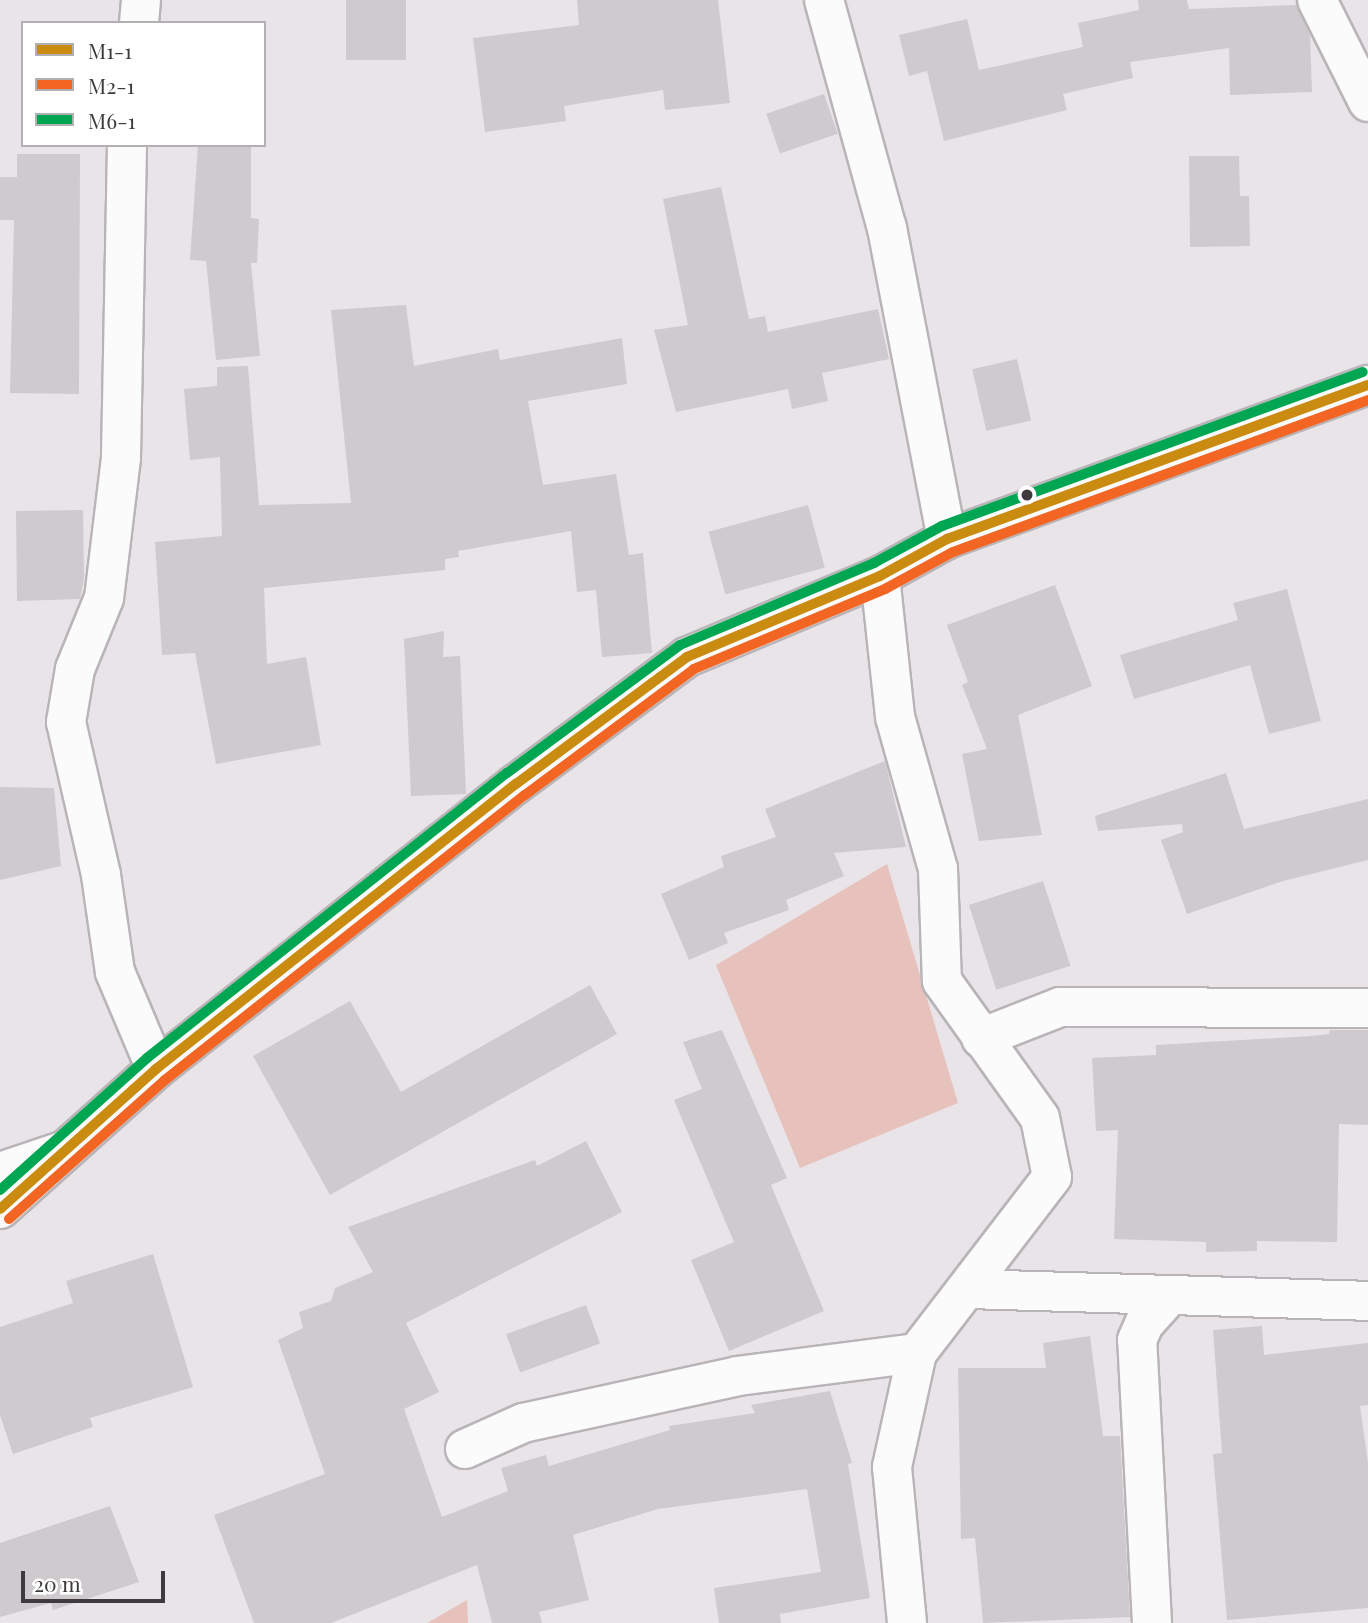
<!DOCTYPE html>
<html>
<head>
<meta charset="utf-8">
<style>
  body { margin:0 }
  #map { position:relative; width:1368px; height:1623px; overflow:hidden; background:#e9e4e8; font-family:"Playfair Display",serif }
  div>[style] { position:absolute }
  .green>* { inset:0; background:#e7c1bc }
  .building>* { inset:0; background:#cecace; transform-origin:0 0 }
  .roads { filter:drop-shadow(2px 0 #b8b4b7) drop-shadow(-2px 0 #b8b4b7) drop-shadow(0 2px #b8b4b7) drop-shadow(0 -2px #b8b4b7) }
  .minor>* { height:38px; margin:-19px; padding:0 19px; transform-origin:19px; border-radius:19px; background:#fcfbfc }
  .secondary>* { height:38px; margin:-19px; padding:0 19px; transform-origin:19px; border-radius:19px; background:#fcfbfc }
  .bus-1>* { height:10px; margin:-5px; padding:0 5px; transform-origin:5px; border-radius:5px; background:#c98b10 }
  .bus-2>* { height:10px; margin:-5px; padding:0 5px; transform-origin:5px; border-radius:5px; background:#f26522 }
  .bus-3>* { height:10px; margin:-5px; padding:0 5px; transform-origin:5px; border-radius:5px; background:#00a651 }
  .dots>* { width:19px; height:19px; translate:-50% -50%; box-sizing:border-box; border:4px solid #fff; border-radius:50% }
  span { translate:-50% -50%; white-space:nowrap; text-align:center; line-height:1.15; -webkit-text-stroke:5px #fff; paint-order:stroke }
  .legend { position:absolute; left:21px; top:21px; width:245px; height:126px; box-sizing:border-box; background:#fff; border:2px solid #b2b0b2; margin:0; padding:9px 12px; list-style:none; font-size:21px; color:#3f3a3e }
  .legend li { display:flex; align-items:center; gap:14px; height:35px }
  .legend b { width:35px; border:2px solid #b2b0b2 }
  .scale { position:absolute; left:21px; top:1571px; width:144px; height:32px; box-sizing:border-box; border:4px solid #3f3a3e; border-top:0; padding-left:9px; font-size:21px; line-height:24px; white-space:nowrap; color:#3f3a3e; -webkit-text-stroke:5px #fff; paint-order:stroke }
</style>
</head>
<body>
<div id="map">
  <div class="green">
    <i style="clip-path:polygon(887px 864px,958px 1103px,800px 1168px,716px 965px)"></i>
    <i style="clip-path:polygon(467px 1600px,468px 1623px,427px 1623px)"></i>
  </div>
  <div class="building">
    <i style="left:346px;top:0;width:60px;height:60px"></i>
    <i style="clip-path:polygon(577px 0,718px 0,730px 103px,665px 110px,663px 90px,564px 106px,566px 121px,485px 132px,473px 38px,579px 25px)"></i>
    <i style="clip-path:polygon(1138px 0,1187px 0,1189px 9px,1296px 5px,1310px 35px,1312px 92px,1230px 95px,1229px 48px,1130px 62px,1133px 78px,1063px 94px,1067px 110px,944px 141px,927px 71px,909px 76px,899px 35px,967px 19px,979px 70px,1083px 47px,1078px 23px,1139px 10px)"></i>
    <i style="left:824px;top:94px;width:42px;height:61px;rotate:71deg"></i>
    <i style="clip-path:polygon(198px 145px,251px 145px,251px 218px,259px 219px,257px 263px,251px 263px,260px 356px,216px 360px,206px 261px,190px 260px)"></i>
    <i style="clip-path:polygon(17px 154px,80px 154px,79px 394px,10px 393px,14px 220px,0 220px,0 177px,17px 177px)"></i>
    <i style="clip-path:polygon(1189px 156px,1239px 156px,1240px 196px,1249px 196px,1250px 246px,1190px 247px)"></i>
    <i style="clip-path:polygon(721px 187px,749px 319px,765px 316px,768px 332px,878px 309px,889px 359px,822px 373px,828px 401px,792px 409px,788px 389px,676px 412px,654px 330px,688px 325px,663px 199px)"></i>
    <i style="clip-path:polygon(406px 305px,414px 366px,498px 349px,500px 360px,622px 338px,627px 384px,528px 401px,543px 485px,616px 474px,629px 555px,643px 553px,652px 653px,602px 657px,596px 590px,577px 592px,571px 531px,458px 551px,459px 557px,445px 559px,445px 570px,264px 588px,267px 664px,306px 657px,321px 745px,216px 764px,195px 653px,162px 655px,155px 542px,222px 536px,220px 457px,190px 460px,184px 389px,217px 386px,217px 367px,248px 366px,259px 505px,351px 503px,331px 310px)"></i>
    <i style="left:1017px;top:359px;width:63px;height:46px;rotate:77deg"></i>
    <i style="left:808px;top:505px;width:65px;height:103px;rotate:75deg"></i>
    <i style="clip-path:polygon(83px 510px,84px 579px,80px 599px,17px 601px,16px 511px)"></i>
    <i style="clip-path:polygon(1055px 585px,1092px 686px,1018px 715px,1042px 835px,979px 841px,962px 754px,987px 749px,962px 685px,968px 682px,947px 625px)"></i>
    <i style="clip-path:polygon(1287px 589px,1321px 721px,1269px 734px,1250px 665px,1134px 699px,1120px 655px,1238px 620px,1233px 603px)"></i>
    <i style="clip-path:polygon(444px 631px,443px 657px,460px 656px,466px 794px,411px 796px,404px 639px)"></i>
    <i style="clip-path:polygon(885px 761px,906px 847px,834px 853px,844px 876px,786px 900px,789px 910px,724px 933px,728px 943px,689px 960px,661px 894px,724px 867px,721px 856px,776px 837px,765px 809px)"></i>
    <i style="clip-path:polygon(1226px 773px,1244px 829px,1368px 799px,1368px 860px,1283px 881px,1187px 914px,1161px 840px,1183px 832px,1182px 824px,1098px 831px,1095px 816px)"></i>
    <i style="clip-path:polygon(0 787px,54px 788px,61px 866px,0 880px)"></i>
    <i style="left:1043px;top:881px;width:89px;height:78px;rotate:72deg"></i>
    <i style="clip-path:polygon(590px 985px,617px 1034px,330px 1195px,253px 1056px,350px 1001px,401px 1092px)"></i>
    <i style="clip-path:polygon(722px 1030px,787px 1178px,771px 1185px,824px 1311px,729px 1351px,691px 1260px,734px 1242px,674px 1100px,702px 1089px,683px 1042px)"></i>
    <i style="clip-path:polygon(1330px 1030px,1368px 1030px,1368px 1125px,1339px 1124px,1337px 1242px,1257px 1241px,1257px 1251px,1206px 1252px,1206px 1242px,1114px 1239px,1118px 1130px,1096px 1131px,1092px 1058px,1156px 1055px,1156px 1045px,1312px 1036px,1329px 1034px)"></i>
    <i style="clip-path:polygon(586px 1141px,622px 1212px,406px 1323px,439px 1392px,404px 1409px,442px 1517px,508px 1491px,501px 1468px,546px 1455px,549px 1466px,670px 1430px,669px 1426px,755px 1413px,751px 1405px,830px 1391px,852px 1463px,848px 1464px,870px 1598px,780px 1614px,781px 1623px,719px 1623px,714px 1588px,821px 1572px,807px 1489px,658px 1509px,573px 1535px,589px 1600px,539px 1612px,542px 1623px,492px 1623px,477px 1565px,331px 1623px,254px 1623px,214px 1515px,325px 1474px,278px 1340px,303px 1328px,299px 1312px,331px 1301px,335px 1288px,373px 1272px,348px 1227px,535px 1160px,537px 1166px)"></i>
    <i style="clip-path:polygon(153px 1254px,193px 1387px,90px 1418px,93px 1427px,13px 1454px,0 1415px,0 1327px,73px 1303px,66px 1281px)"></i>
    <i style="left:586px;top:1305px;width:41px;height:85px;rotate:70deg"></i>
    <i style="clip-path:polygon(1262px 1326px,1264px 1355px,1368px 1343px,1368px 1405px,1360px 1406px,1368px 1462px,1368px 1608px,1227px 1620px,1213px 1454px,1222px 1453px,1213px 1330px)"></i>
    <i style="clip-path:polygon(1090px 1336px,1103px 1436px,1120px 1436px,1130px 1617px,983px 1623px,975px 1538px,961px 1539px,958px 1368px,1046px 1368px,1043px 1343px)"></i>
    <i style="clip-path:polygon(110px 1506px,139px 1582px,53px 1610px,51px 1603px,0 1617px,0 1543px)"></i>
  </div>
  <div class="roads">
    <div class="minor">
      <i style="left:824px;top:0;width:237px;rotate:74.6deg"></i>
      <i style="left:887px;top:228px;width:317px;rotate:79.1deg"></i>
      <i style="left:1317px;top:0;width:114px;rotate:63.4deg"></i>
      <i style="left:139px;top:23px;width:23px;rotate:-85deg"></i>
      <i style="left:127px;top:145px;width:313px;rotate:91.1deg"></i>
      <i style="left:121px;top:458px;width:141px;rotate:96.9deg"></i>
      <i style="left:104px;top:598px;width:77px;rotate:112.2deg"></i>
      <i style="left:75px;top:669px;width:54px;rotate:99.6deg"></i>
      <i style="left:66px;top:722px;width:157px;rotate:77.1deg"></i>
      <i style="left:101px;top:875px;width:98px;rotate:81.8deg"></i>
      <i style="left:115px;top:972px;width:105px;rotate:67.1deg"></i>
      <i style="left:880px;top:576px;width:142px;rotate:83.9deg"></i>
      <i style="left:895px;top:717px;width:158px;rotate:74.2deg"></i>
      <i style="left:938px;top:869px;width:112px;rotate:88deg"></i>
      <i style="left:942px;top:981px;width:168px;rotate:54.4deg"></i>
      <i style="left:1040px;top:1118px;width:60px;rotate:78.5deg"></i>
      <i style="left:1052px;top:1177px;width:222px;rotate:127.5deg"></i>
      <i style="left:917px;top:1353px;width:117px;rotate:102.4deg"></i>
      <i style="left:892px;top:1467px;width:157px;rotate:84.5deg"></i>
      <i style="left:981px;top:1038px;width:85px;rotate:-21.4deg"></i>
      <i style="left:1060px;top:1007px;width:308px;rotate:0.2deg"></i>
      <i style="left:0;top:1172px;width:69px;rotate:-18.7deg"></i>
      <i style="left:968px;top:1289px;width:400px;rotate:1.7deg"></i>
      <i style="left:465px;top:1449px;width:64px;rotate:-24.1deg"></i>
      <i style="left:523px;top:1423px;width:220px;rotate:-12.3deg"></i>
      <i style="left:738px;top:1376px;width:180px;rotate:-7.3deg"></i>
      <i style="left:1152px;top:1623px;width:283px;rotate:-93deg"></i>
      <i style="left:1137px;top:1340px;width:17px;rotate:-66deg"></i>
      <i style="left:1144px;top:1324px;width:39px;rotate:-48deg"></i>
    </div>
    <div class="secondary">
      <i style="left:0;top:1209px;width:210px;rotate:-41.9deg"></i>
      <i style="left:156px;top:1069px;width:459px;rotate:-38.4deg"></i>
      <i style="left:516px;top:784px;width:213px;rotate:-36.6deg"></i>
      <i style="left:687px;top:657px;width:209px;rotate:-22.8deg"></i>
      <i style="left:880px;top:576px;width:77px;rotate:-28.9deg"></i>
      <i style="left:947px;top:539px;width:448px;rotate:-20.1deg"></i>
    </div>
  </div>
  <div class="bus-1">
    <i style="left:0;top:1209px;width:210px;rotate:-41.9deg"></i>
    <i style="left:156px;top:1069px;width:459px;rotate:-38.4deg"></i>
    <i style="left:516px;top:784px;width:213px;rotate:-36.6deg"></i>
    <i style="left:687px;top:657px;width:209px;rotate:-22.8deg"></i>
    <i style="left:880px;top:576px;width:77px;rotate:-28.9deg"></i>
    <i style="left:947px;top:539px;width:448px;rotate:-20.1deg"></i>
  </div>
  <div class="bus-2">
    <i style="left:9px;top:1219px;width:209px;rotate:-41.7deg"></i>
    <i style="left:165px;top:1080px;width:459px;rotate:-38.4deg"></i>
    <i style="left:525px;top:795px;width:211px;rotate:-36.7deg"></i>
    <i style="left:694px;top:669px;width:207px;rotate:-22.7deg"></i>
    <i style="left:885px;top:589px;width:77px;rotate:-28.6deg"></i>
    <i style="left:953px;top:552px;width:442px;rotate:-20.1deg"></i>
  </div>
  <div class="bus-3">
    <i style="left:0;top:1190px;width:198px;rotate:-41.9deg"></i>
    <i style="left:147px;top:1058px;width:459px;rotate:-38.4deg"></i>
    <i style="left:507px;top:773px;width:215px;rotate:-36.5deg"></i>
    <i style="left:680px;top:645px;width:211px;rotate:-22.9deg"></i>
    <i style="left:874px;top:563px;width:77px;rotate:-28.6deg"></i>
    <i style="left:942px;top:526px;width:448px;rotate:-20.1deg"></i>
  </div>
  <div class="dots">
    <i style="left:1027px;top:495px;background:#3f3a3e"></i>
  </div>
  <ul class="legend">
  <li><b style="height:9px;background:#c98b10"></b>M1-1</li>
  <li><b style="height:9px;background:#f26522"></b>M2-1</li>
  <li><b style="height:9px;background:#00a651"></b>M6-1</li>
  </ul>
  <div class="scale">20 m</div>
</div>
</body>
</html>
